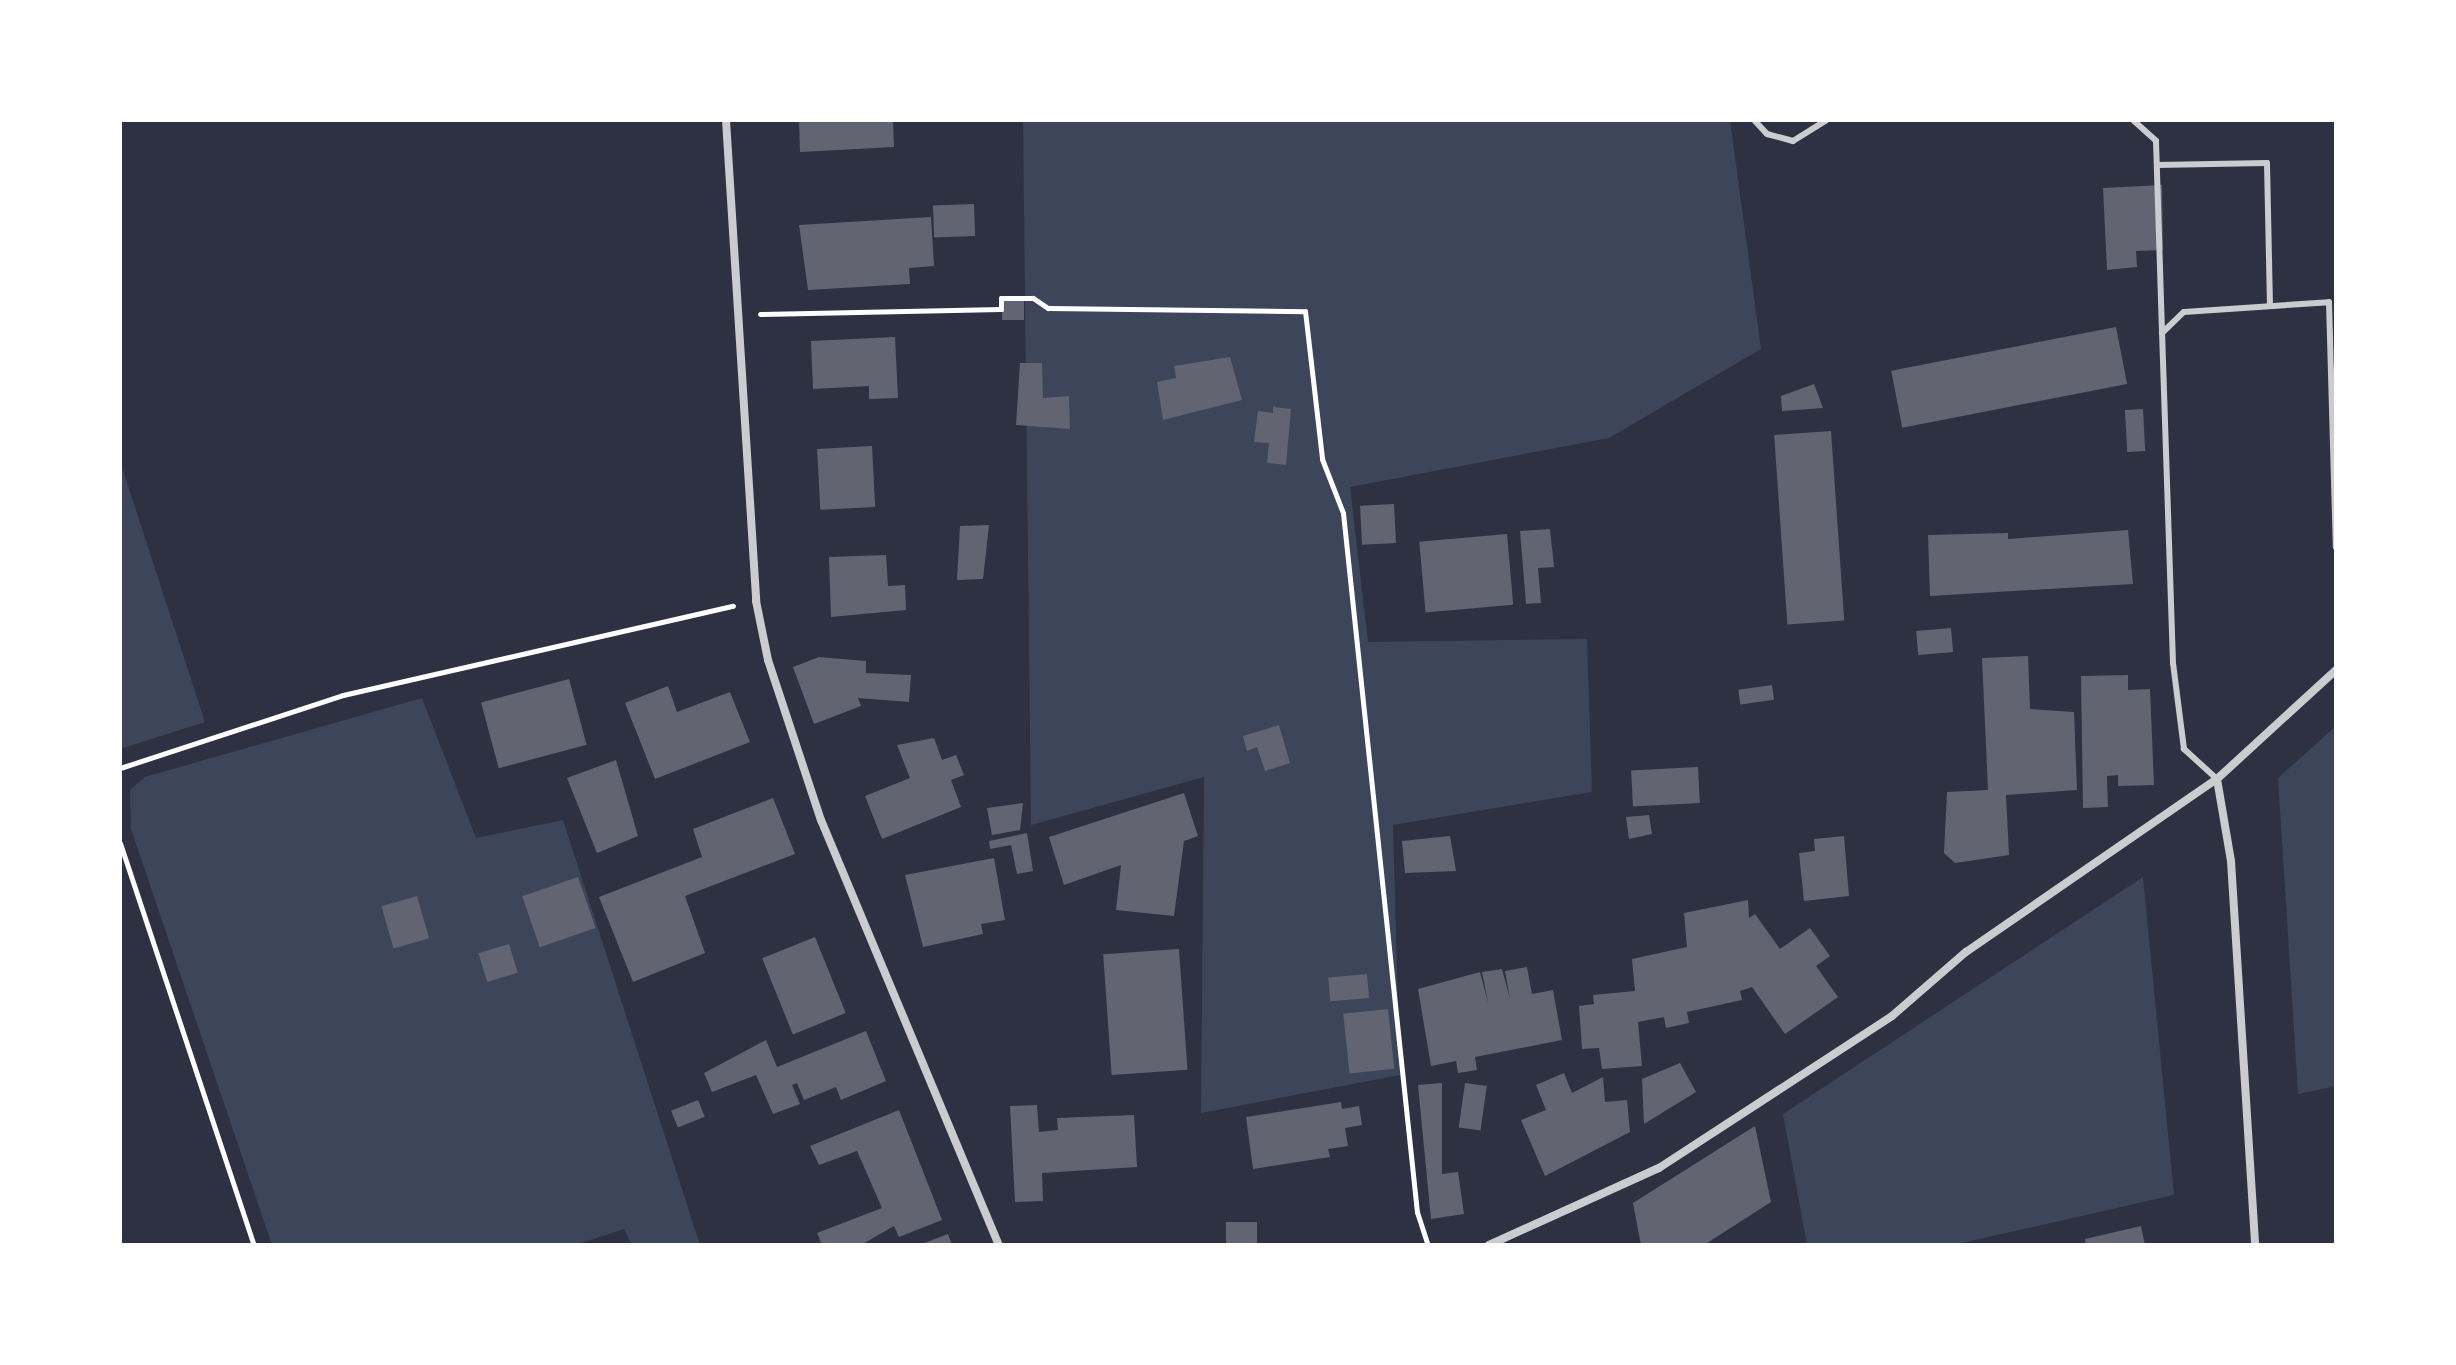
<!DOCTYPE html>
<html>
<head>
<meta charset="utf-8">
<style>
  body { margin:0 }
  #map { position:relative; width:2456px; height:1365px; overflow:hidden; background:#2d3142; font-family:"Space Grotesk",sans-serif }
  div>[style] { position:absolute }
  .green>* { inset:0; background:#3c4559 }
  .building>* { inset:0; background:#626471; transform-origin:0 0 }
  .path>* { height:5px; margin:-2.5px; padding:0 2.5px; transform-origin:2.5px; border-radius:2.5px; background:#fff }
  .service>* { height:6px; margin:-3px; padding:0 3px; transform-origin:3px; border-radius:3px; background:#caccd0 }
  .minor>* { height:8px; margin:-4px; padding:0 4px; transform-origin:4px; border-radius:4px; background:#caccd0 }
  span { translate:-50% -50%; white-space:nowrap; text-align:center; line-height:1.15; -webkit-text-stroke:6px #fff; paint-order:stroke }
  .frame { position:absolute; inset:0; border:122px solid #fff; pointer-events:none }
</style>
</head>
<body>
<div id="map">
  <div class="green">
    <i style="clip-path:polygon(1023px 120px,1730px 120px,1761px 349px,1609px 438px,1350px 487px,1368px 642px,1587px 639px,1592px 792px,1393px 825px,1400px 1075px,1201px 1113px,1204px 777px,1031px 825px)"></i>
    <i style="clip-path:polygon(120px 461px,205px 722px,120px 749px)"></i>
    <i style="clip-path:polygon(422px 698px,476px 838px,563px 820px,700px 1245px,632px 1245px,624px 1229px,575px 1245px,272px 1245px,131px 829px,130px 790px,145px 777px)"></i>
    <i style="clip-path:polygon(2336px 726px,2336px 1086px,2298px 1094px,2278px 778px)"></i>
    <i style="clip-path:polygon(2143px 877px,2174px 1195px,1953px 1245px,1807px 1245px,1783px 1114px)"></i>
  </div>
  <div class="building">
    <i style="clip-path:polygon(799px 120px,893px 120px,894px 147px,800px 152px)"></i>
    <i style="clip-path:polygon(2162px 185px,2163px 250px,2136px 251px,2137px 267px,2107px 270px,2103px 188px)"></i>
    <i style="left:974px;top:204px;width:32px;height:41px;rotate:88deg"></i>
    <i style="clip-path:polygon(931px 217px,934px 266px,909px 268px,910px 284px,808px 290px,799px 225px)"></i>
    <i style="left:1024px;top:298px;width:22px;height:22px;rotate:90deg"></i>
    <i style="left:2116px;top:327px;width:58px;height:229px;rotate:79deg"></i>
    <i style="clip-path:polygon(895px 337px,898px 398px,869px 399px,869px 386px,813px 389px,811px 341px)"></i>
    <i style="clip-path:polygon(1230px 357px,1242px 400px,1163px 420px,1157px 382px,1176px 378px,1174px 366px)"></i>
    <i style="clip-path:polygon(1020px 363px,1042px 363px,1043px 398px,1069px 396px,1070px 429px,1016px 425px)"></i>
    <i style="clip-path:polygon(1814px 384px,1823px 408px,1782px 411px,1781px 396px)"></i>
    <i style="clip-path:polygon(1273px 407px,1291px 409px,1286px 465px,1267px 463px,1269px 443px,1254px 442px,1258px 411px,1273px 413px)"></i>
    <i style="left:2143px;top:409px;width:42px;height:18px;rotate:87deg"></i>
    <i style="left:1831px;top:431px;width:190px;height:57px;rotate:86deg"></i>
    <i style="left:872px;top:446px;width:61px;height:55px;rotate:87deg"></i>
    <i style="left:1394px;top:504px;width:39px;height:34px;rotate:87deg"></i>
    <i style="clip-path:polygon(989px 525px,983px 579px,957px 580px,960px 526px)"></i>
    <i style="clip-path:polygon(1550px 529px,1554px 567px,1538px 568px,1541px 603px,1526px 604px,1520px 531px)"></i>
    <i style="clip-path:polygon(2128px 530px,2133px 584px,1930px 596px,1928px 535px,2008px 533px,2008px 539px)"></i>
    <i style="left:1507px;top:534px;width:71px;height:88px;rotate:85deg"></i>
    <i style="clip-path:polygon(886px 555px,888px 586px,905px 585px,906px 610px,831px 617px,829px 557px)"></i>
    <i style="left:1951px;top:628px;width:24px;height:35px;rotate:85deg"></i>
    <i style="clip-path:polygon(2028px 656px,2030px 709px,2074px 712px,2077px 790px,2006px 795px,2009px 855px,1955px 863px,1944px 853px,1947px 792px,1988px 790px,1982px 658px)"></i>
    <i style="clip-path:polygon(819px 657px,866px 661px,866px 673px,911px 675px,909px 702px,858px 698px,861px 706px,814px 724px,793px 667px)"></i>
    <i style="clip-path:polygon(2128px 675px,2128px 690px,2150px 689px,2154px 785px,2118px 786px,2118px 775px,2107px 776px,2108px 807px,2083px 808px,2081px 676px)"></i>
    <i style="left:569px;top:679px;width:68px;height:91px;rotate:75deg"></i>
    <i style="left:1772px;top:685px;width:15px;height:34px;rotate:82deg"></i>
    <i style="clip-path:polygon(668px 686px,677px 712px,730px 692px,750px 742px,655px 779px,625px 703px)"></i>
    <i style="clip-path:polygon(1279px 725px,1290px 763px,1265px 771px,1257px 747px,1247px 751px,1243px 736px)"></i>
    <i style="clip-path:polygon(934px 738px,942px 760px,956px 755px,964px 775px,951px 780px,961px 807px,882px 839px,865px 796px,910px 778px,897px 745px)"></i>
    <i style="clip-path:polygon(616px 760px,638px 836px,597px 853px,567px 778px)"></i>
    <i style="left:1698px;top:767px;width:36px;height:67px;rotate:87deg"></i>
    <i style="clip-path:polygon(1184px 793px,1198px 836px,1184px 841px,1174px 916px,1116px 910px,1121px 865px,1064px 885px,1049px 837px)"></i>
    <i style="clip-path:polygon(773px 798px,795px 854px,685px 896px,705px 953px,633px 982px,599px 897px,702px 857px,693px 829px)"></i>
    <i style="clip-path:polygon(1023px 803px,1020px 830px,992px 835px,987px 808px)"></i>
    <i style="clip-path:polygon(1649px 815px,1652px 834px,1629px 839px,1626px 817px)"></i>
    <i style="clip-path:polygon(1027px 833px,1033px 871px,1017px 874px,1011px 845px,990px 849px,989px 841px)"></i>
    <i style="clip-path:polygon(1450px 836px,1456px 871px,1405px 873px,1402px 841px)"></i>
    <i style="clip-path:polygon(1844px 836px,1849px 896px,1804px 901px,1799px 853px,1815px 851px,1814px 839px)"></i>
    <i style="clip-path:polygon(994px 858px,1005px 920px,981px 924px,983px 934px,923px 947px,905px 875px)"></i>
    <i style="left:578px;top:877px;width:54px;height:59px;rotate:71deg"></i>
    <i style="left:417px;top:896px;width:44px;height:37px;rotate:74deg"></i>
    <i style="clip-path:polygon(1748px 900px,1749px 918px,1755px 914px,1780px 949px,1810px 928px,1830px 956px,1816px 966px,1838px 997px,1785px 1034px,1752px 987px,1740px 991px,1742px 1000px,1687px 1012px,1689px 1023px,1666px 1028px,1664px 1017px,1638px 1022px,1642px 1066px,1602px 1069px,1599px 1048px,1582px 1049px,1579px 1006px,1594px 1004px,1593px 995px,1635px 991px,1632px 959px,1687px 947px,1684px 913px)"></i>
    <i style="left:815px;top:937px;width:82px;height:57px;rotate:68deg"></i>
    <i style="left:509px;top:944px;width:30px;height:32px;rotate:73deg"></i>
    <i style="left:1179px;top:949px;width:121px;height:76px;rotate:86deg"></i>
    <i style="clip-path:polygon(1527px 967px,1532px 994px,1553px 990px,1562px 1040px,1475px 1057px,1477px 1070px,1458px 1073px,1456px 1061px,1431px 1066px,1418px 989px,1480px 972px,1488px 1003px,1482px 972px,1502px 969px,1510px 999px,1505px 971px)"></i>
    <i style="left:1367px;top:974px;width:24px;height:39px;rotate:85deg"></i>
    <i style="left:1388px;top:1009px;width:60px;height:45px;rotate:84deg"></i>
    <i style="clip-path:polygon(866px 1031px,886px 1081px,841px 1100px,836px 1087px,804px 1100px,797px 1083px,792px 1085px,800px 1104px,773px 1114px,756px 1075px,712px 1092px,704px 1073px,766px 1040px,777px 1067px)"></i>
    <i style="clip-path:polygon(1680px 1063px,1696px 1092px,1644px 1124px,1642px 1079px)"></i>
    <i style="clip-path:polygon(1564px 1073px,1572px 1093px,1603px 1077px,1605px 1102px,1627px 1100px,1630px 1132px,1545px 1176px,1521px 1120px,1546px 1110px,1536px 1085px)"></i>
    <i style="clip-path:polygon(1442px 1083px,1442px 1174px,1458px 1172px,1464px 1214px,1431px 1219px,1418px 1085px)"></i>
    <i style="left:1465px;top:1083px;width:22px;height:45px;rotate:8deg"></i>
    <i style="left:698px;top:1100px;width:18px;height:29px;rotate:68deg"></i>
    <i style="clip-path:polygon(1341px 1102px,1342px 1109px,1359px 1106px,1362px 1125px,1345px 1128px,1348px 1146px,1328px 1149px,1330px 1157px,1253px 1169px,1246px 1117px)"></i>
    <i style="clip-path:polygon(1037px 1105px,1039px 1132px,1058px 1130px,1057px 1118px,1134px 1115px,1137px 1167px,1042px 1173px,1043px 1201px,1015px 1202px,1010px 1106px)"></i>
    <i style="clip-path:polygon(899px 1110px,942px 1220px,899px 1237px,894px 1226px,861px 1245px,822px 1245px,817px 1233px,882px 1208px,857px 1151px,819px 1165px,810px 1146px)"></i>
    <i style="clip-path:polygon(1755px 1126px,1771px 1202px,1704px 1245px,1641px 1245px,1633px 1203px)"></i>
    <i style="left:1226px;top:1222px;width:31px;height:23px"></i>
    <i style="clip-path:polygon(2141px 1226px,2145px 1245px,2086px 1245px,2085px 1239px)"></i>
    <i style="clip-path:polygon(948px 1234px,952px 1245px,919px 1245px)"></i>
  </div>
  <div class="path">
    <i style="left:760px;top:314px;width:241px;rotate:-1.2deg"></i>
    <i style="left:1001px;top:309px;width:11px;rotate:-90deg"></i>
    <i style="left:1001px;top:298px;width:32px"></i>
    <i style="left:1033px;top:298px;width:18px;rotate:34deg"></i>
    <i style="left:1048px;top:308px;width:257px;rotate:0.7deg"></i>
    <i style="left:1305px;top:311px;width:149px;rotate:83.4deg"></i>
    <i style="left:1322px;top:459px;width:58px;rotate:68.7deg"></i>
    <i style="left:1343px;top:513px;width:703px;rotate:83.96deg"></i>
    <i style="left:1417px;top:1212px;width:35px;rotate:72deg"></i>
    <i style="left:120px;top:768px;width:235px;rotate:-18.1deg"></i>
    <i style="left:343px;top:695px;width:400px;rotate:-12.9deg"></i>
    <i style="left:120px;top:843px;width:424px;rotate:71.6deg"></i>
  </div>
  <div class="service">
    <i style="left:1754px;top:120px;width:19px;rotate:47deg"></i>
    <i style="left:1767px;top:134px;width:27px;rotate:15deg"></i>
    <i style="left:1793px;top:141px;width:39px;rotate:-32deg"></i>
    <i style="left:2133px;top:120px;width:31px;rotate:42deg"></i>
    <i style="left:2156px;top:141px;width:192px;rotate:88.2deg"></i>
    <i style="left:2157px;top:165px;width:110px;rotate:-1deg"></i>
    <i style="left:2267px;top:163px;width:143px;rotate:88.8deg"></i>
    <i style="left:2217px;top:779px;width:45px;rotate:-137.7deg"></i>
    <i style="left:2184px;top:749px;width:87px;rotate:-97.3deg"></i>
    <i style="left:2173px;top:663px;width:330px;rotate:-91.9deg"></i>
    <i style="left:2162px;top:333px;width:30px;rotate:-44deg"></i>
    <i style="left:2184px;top:312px;width:145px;rotate:-3.9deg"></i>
    <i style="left:2329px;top:302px;width:245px;rotate:88.4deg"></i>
  </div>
  <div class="minor">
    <i style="left:726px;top:120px;width:482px;rotate:86.4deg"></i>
    <i style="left:756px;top:601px;width:60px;rotate:78.5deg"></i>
    <i style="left:768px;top:660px;width:169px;rotate:71.7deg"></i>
    <i style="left:821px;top:820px;width:461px;rotate:67.3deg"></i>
    <i style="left:2217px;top:779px;width:83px;rotate:80.3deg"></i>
    <i style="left:2231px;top:861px;width:385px;rotate:86.4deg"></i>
    <i style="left:1489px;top:1245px;width:187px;rotate:-24.4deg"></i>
    <i style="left:1659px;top:1168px;width:278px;rotate:-33.1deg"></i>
    <i style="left:1892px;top:1016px;width:98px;rotate:-40.9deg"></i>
    <i style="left:1966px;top:952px;width:305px;rotate:-34.6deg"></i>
    <i style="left:2217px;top:779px;width:161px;rotate:-42.5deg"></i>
  </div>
  <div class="frame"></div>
</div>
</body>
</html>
